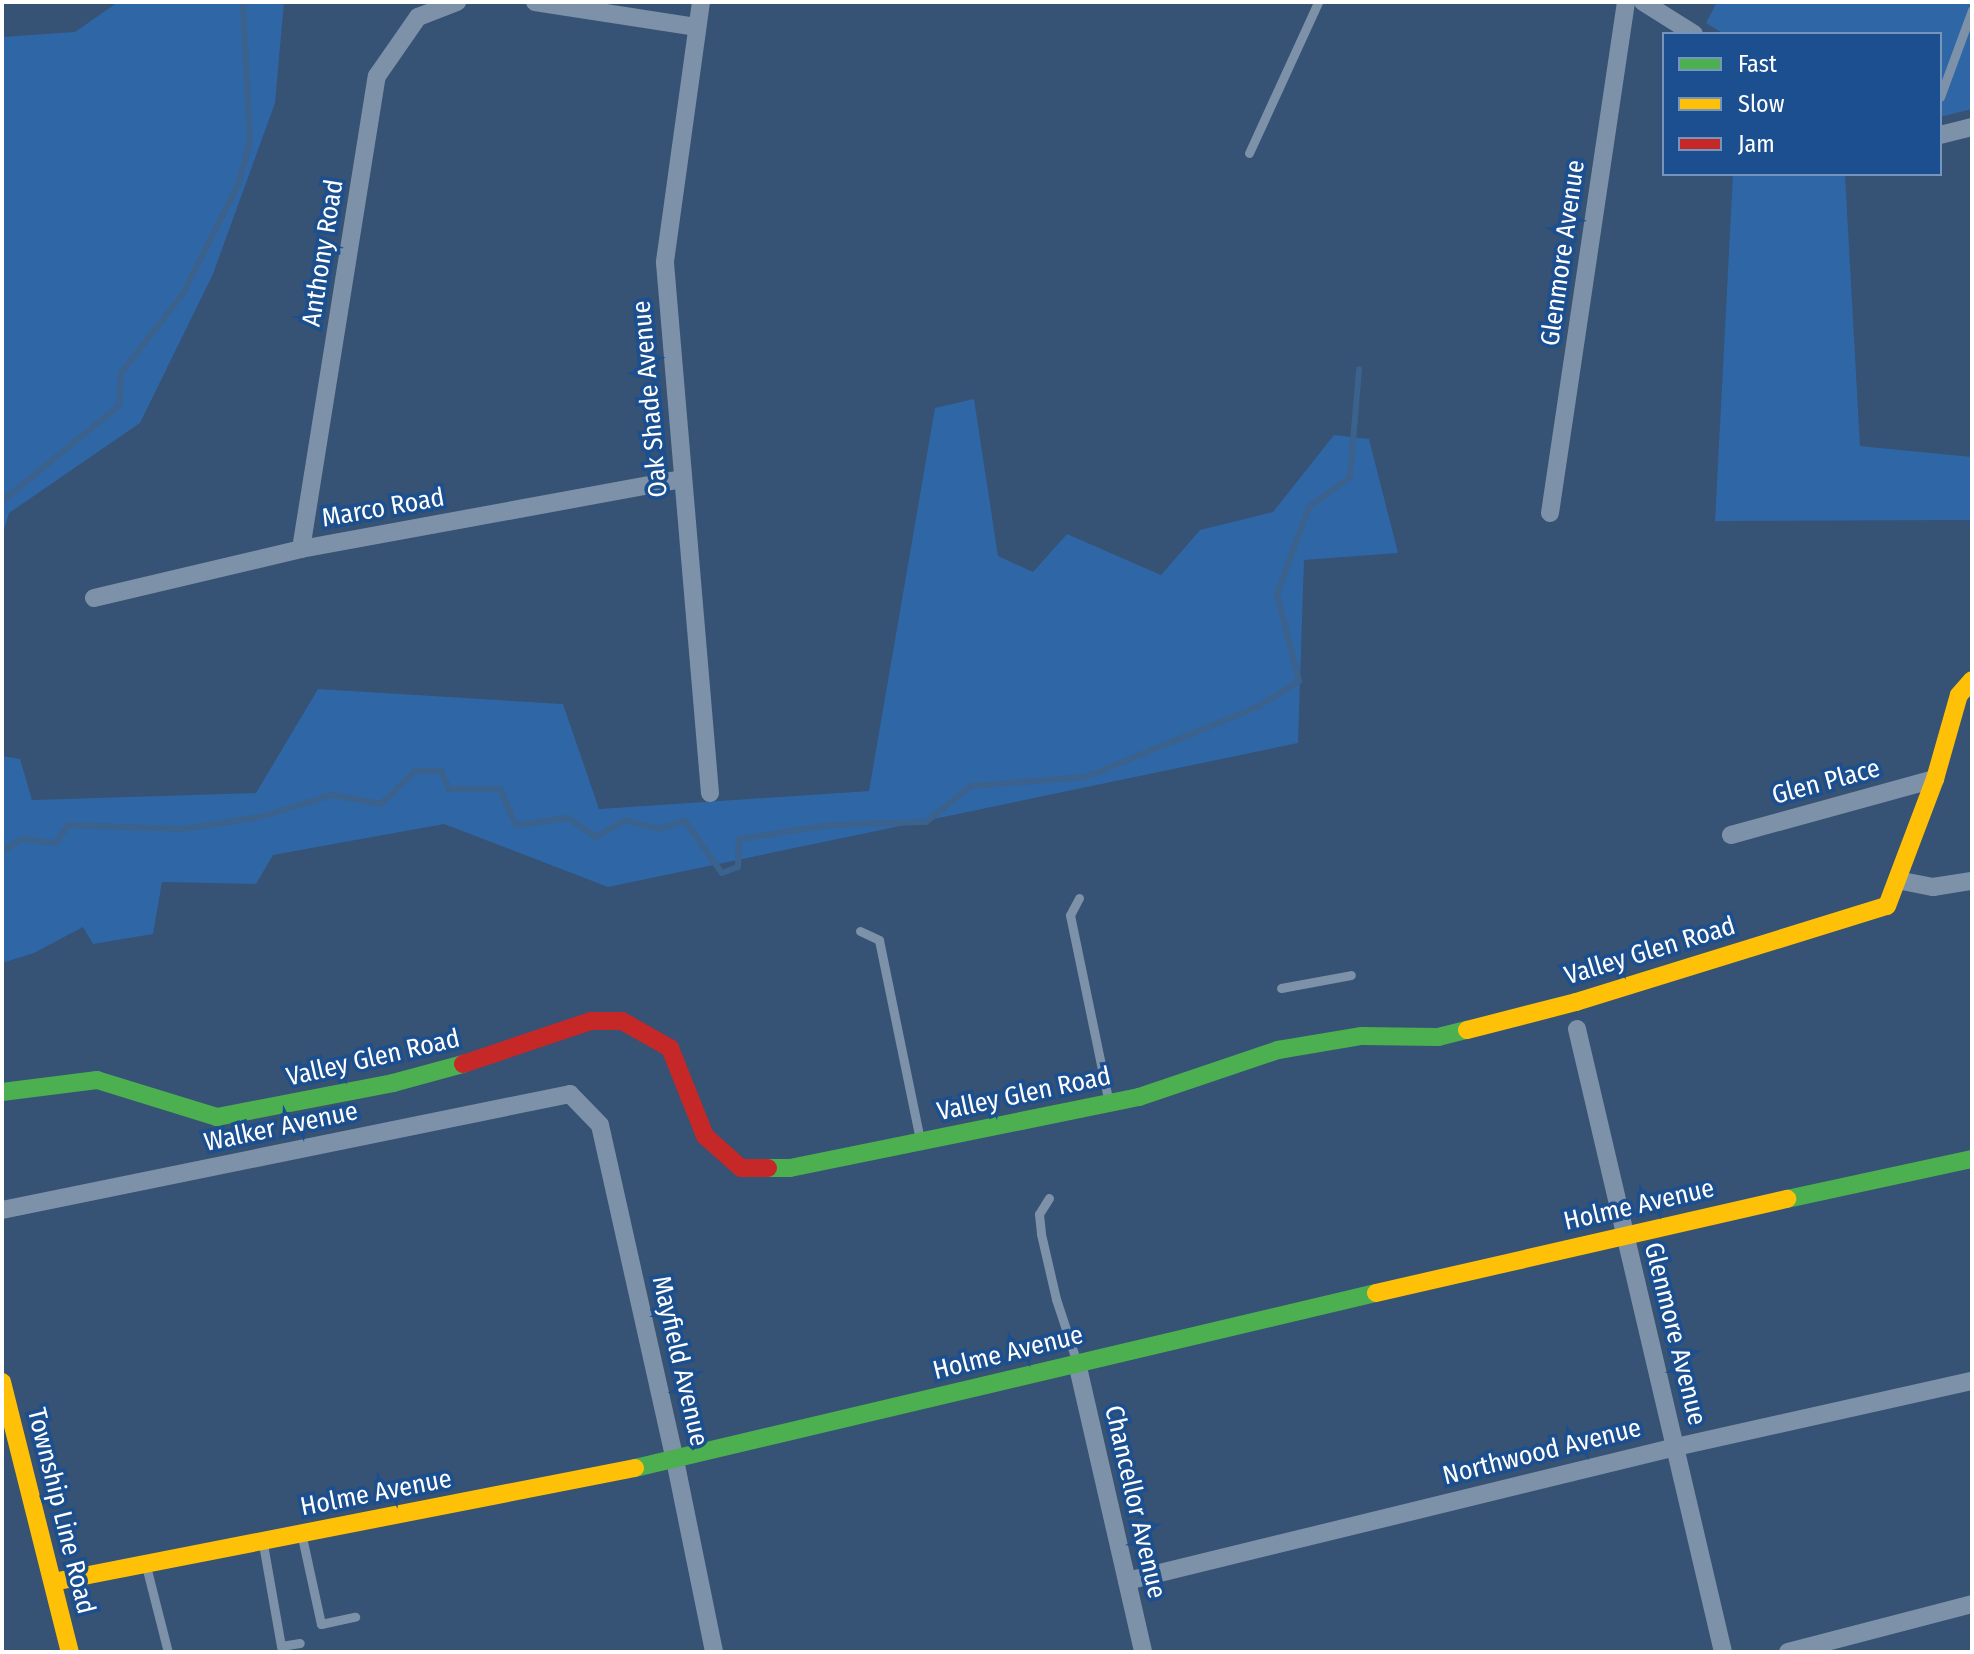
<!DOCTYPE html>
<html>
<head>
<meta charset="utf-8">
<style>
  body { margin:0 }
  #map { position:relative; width:1974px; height:1654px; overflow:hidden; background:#365274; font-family:"Fira Sans Condensed",sans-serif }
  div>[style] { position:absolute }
  .green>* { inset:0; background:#2f66a5 }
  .stream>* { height:6px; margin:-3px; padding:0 3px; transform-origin:3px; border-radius:3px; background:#3b618d }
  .lane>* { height:9px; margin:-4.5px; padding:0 4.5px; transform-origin:4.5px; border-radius:4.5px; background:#7d92a8 }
  .street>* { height:18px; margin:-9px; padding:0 9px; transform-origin:9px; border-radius:9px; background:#7d92a8 }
  .fast>* { height:18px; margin:-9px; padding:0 9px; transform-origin:9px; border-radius:9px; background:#4caf50 }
  .slow>* { height:18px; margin:-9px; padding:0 9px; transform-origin:9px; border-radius:9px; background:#ffc107 }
  .jam>* { height:18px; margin:-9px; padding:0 9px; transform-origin:9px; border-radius:9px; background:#c62828 }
  span { translate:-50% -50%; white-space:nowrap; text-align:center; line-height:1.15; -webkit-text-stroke:7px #1b4f8f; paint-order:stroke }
  .street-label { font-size:26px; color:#fff }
  .frame { position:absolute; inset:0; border:4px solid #fff; pointer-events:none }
  .legend { position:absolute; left:1662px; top:32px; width:280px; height:144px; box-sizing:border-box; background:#1b4f8f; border:2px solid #7695bc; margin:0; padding:10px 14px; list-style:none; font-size:24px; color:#fff }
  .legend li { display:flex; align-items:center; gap:16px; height:40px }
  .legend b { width:40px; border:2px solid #7695bc }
</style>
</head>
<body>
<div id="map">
  <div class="green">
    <i style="clip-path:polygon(118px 2px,284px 2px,275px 103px,213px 274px,140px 423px,9px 513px,2px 536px,2px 37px,75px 32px)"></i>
    <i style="clip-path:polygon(1717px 2px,1972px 2px,1972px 109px,1940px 117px,1940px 34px,1724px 34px,1706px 23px)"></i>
    <i style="clip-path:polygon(1733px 174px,1845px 174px,1860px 446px,1972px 457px,1972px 520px,1715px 521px)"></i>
    <i style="clip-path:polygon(974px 399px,998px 556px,1033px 572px,1067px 534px,1161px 575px,1200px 530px,1273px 512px,1334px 435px,1369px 439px,1398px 553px,1304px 560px,1298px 743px,608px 887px,444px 824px,273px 855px,256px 884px,162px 882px,153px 934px,93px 944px,83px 927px,34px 953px,2px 963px,2px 756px,20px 759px,32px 800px,256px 793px,318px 689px,563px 704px,599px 809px,869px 791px,935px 408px)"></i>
  </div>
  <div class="stream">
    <i style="left:2px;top:501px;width:151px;rotate:-39.1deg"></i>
    <i style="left:119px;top:406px;width:33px;rotate:-87deg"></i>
    <i style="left:121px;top:373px;width:99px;rotate:-52deg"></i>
    <i style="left:182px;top:295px;width:123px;rotate:-63deg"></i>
    <i style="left:238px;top:185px;width:45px;rotate:-74.4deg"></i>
    <i style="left:250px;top:142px;width:140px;rotate:-92.9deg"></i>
    <i style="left:2px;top:851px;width:23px;rotate:-31deg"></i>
    <i style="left:22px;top:839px;width:34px;rotate:7deg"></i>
    <i style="left:56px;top:843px;width:22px;rotate:-56deg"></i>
    <i style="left:68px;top:825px;width:113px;rotate:2deg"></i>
    <i style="left:181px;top:829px;width:80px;rotate:-8.6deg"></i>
    <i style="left:260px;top:817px;width:75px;rotate:-17deg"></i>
    <i style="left:332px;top:795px;width:50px;rotate:10.4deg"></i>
    <i style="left:381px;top:804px;width:47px;rotate:-44.1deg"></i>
    <i style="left:415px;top:771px;width:26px"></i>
    <i style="left:441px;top:771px;width:20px;rotate:66deg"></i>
    <i style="left:449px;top:789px;width:51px"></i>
    <i style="left:500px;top:789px;width:39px;rotate:66deg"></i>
    <i style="left:516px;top:825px;width:52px;rotate:-7.7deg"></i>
    <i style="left:568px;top:818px;width:34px;rotate:34deg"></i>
    <i style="left:596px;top:837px;width:34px;rotate:-30deg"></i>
    <i style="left:625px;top:820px;width:34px;rotate:15deg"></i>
    <i style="left:658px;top:829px;width:28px;rotate:-17deg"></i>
    <i style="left:685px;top:821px;width:64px;rotate:54.6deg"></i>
    <i style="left:722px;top:873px;width:17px;rotate:-21deg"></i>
    <i style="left:738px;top:867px;width:28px;rotate:-88deg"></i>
    <i style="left:739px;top:839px;width:92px;rotate:-8.7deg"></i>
    <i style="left:830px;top:825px;width:96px;rotate:-1.8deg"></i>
    <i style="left:926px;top:822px;width:58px;rotate:-38.7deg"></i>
    <i style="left:971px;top:786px;width:115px;rotate:-4.5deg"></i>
    <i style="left:1086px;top:777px;width:187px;rotate:-22.3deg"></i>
    <i style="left:1259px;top:706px;width:47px;rotate:-32deg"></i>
    <i style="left:1299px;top:681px;width:90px;rotate:-104.2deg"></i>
    <i style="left:1277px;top:594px;width:93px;rotate:-69.8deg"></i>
    <i style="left:1309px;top:507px;width:51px;rotate:-36.2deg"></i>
    <i style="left:1350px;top:477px;width:108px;rotate:-85.2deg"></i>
  </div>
  <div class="lane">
    <i style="left:1940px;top:97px;width:93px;rotate:-69.8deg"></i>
    <i style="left:1249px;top:153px;width:166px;rotate:-65.4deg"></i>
    <i style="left:1079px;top:898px;width:19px;rotate:118deg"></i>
    <i style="left:1070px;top:915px;width:188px;rotate:78.3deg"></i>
    <i style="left:860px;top:931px;width:21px;rotate:25deg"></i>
    <i style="left:879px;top:940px;width:203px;rotate:78.4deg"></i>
    <i style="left:1281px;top:988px;width:71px;rotate:-10.5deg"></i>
    <i style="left:1049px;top:1198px;width:19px;rotate:122deg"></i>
    <i style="left:1039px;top:1214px;width:20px;rotate:84deg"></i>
    <i style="left:1041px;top:1234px;width:67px;rotate:77deg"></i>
    <i style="left:1056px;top:1299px;width:67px;rotate:71.8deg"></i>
    <i style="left:302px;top:1537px;width:89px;rotate:77.7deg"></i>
    <i style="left:321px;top:1624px;width:35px;rotate:-12deg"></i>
    <i style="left:263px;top:1544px;width:104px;rotate:80deg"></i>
    <i style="left:281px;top:1646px;width:19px;rotate:-9deg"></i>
    <i style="left:146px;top:1566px;width:89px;rotate:75.7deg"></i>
  </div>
  <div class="street">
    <i style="left:535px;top:2px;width:164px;rotate:8.8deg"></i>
    <i style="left:701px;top:2px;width:263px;rotate:97.9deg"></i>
    <i style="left:665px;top:263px;width:532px;rotate:85.15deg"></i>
    <i style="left:1643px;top:2px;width:60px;rotate:32.1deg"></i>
    <i style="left:1940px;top:135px;width:33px;rotate:-14deg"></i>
    <i style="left:1550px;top:513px;width:517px;rotate:-81.54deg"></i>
    <i style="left:301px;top:549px;width:479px;rotate:-80.9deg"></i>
    <i style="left:377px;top:76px;width:72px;rotate:-55.2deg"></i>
    <i style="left:418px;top:17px;width:42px;rotate:-21deg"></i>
    <i style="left:94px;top:598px;width:213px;rotate:-13.3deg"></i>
    <i style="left:301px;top:549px;width:388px;rotate:-10.4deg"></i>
    <i style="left:1731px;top:835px;width:212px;rotate:-15.4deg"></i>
    <i style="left:1897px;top:880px;width:37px;rotate:11deg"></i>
    <i style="left:1933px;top:887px;width:39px;rotate:-9deg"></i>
    <i style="left:1577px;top:1029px;width:640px;rotate:76.81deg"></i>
    <i style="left:2px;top:1210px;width:580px;rotate:-11.54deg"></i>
    <i style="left:570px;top:1094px;width:43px;rotate:45.9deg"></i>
    <i style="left:600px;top:1125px;width:343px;rotate:77.4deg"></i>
    <i style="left:675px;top:1460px;width:196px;rotate:78.5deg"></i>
    <i style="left:1077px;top:1363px;width:296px;rotate:77.1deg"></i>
    <i style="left:1127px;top:1581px;width:565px;rotate:-13.72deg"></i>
    <i style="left:1676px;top:1447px;width:303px;rotate:-12.6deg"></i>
    <i style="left:1788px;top:1652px;width:190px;rotate:-14.6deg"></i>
  </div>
  <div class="fast">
    <i style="left:2px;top:1092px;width:96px;rotate:-7.2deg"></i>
    <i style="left:97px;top:1080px;width:126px;rotate:17.1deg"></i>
    <i style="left:217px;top:1117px;width:179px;rotate:-10.9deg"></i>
    <i style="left:393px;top:1083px;width:73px;rotate:-15.2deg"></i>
    <i style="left:768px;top:1168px;width:22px"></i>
    <i style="left:790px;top:1168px;width:356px;rotate:-11.5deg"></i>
    <i style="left:1139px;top:1097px;width:147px;rotate:-18.7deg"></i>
    <i style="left:1278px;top:1050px;width:85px;rotate:-9.5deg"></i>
    <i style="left:1362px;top:1036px;width:76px;rotate:0.8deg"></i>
    <i style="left:1438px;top:1037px;width:30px;rotate:-14deg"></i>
    <i style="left:1787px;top:1199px;width:189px;rotate:-12.2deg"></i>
    <i style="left:635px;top:1468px;width:761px;rotate:-13.29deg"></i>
  </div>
  <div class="slow">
    <i style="left:1467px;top:1030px;width:113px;rotate:-14.4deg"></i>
    <i style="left:1576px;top:1002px;width:325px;rotate:-17.2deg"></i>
    <i style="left:1887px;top:906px;width:136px;rotate:-69.3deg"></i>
    <i style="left:1935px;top:779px;width:87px;rotate:-74.1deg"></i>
    <i style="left:1959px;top:695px;width:20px;rotate:-49deg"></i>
    <i style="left:1376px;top:1293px;width:422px;rotate:-12.9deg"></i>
    <i style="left:2px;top:1382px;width:278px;rotate:75.9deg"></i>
    <i style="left:53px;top:1582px;width:593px;rotate:-11.08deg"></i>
  </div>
  <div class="jam">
    <i style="left:463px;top:1064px;width:135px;rotate:-18.6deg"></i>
    <i style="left:591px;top:1021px;width:31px"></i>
    <i style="left:622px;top:1021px;width:55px;rotate:29.4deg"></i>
    <i style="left:670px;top:1048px;width:95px;rotate:68.3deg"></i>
    <i style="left:705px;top:1136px;width:48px;rotate:41.6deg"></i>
    <i style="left:741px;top:1168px;width:27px"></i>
  </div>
  <div class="street-label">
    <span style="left:323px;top:253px;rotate:-81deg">Anthony Road</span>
    <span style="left:1563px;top:253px;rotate:-82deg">Glenmore Avenue</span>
    <span style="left:650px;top:399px;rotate:-95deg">Oak Shade Avenue</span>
    <span style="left:383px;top:508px;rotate:-10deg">Marco Road</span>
    <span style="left:1826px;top:782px;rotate:-15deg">Glen Place</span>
    <span style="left:1650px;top:951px;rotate:-17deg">Valley Glen Road</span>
    <span style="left:373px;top:1058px;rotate:-13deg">Valley Glen Road</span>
    <span style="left:1024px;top:1094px;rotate:-12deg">Valley Glen Road</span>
    <span style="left:281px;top:1127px;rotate:-12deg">Walker Avenue</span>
    <span style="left:1639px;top:1205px;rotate:-13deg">Holme Avenue</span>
    <span style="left:1675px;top:1334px;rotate:76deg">Glenmore Avenue</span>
    <span style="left:1008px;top:1353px;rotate:-14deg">Holme Avenue</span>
    <span style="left:680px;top:1361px;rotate:77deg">Mayfield Avenue</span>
    <span style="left:1542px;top:1452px;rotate:-14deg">Northwood Avenue</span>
    <span style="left:376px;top:1493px;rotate:-11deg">Holme Avenue</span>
    <span style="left:1135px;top:1502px;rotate:77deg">Chancellor Avenue</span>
    <span style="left:61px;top:1511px;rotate:76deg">Township Line Road</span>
  </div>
  <div class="frame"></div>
  <ul class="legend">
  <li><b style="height:10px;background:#4caf50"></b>Fast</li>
  <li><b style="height:10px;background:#ffc107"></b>Slow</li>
  <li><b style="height:10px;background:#c62828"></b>Jam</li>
  </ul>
</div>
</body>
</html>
